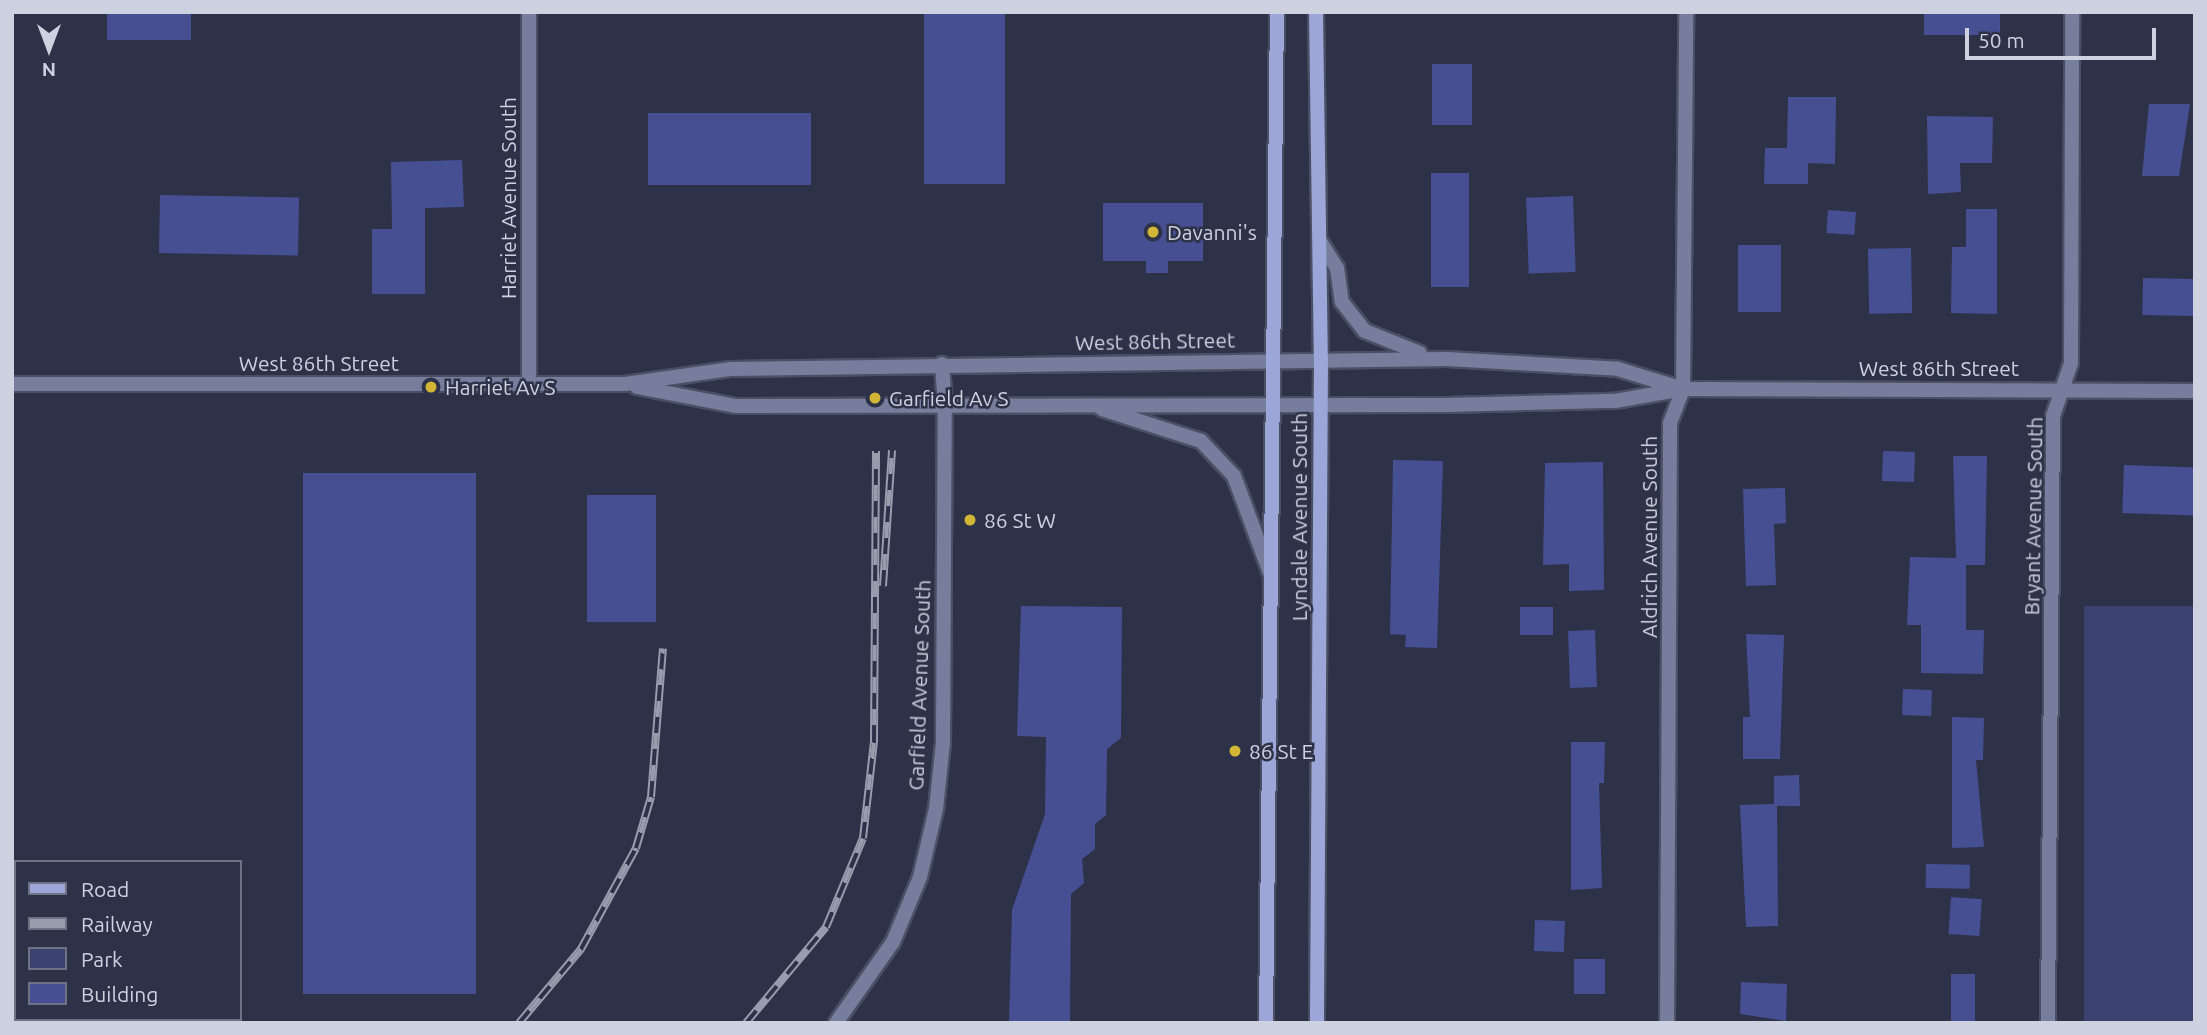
<!DOCTYPE html>
<html>
<head>
<meta charset="utf-8">
<style>
  body { margin:0 }
  #map { position:relative; width:2207px; height:1035px; overflow:hidden; background:#2e3248; font-family:Ubuntu,sans-serif }
  div>[style] { position:absolute }
  .green>* { inset:0; background:#3b4270; transform-origin:0 0 }
  .building>* { inset:0; background:#474f93; transform-origin:0 0 }
  .roads { filter:drop-shadow(2px 0 #4b4f63) drop-shadow(-2px 0 #4b4f63) drop-shadow(0 2px #4b4f63) drop-shadow(0 -2px #4b4f63) }
  .minor>* { height:14px; margin:-7px; padding:0 7px; transform-origin:7px; border-radius:7px; background:#777d9d }
  .tertiary>* { height:14px; margin:-7px; padding:0 7px; transform-origin:7px; border-radius:7px; background:#777d9d }
  .secondary>* { height:14px; margin:-7px; padding:0 7px; transform-origin:7px; border-radius:7px; background:#9ca6d9 }
  .rail>* { height:8px; margin-top:-4px; transform-origin:0; background:repeating-linear-gradient(90deg,#2e3248 0 16px,#989cac 0 32px); box-sizing:border-box; border-block:2px solid #989cac }
  .dots>* { width:19px; height:19px; translate:-50% -50%; box-sizing:border-box; border:4px solid #2e3248; border-radius:50% }
  span { translate:-50% -50%; white-space:nowrap; text-align:center; line-height:1.15; -webkit-text-stroke:5px #2e3248; paint-order:stroke }
  .street-label { font-size:21px; color:#ced1df }
  .poi-label { font-size:21px; color:#ced1df }
  .left { translate:0 -50%; text-align:left }
  .frame { position:absolute; inset:0; border:14px solid #ced1df; pointer-events:none }
  .legend { position:absolute; left:14px; top:860px; width:228px; height:161px; box-sizing:border-box; background:#2e3248; border:2px solid #6e7284; margin:0; padding:9px 12px; list-style:none; font-size:21px; color:#ced1df }
  .legend li { display:flex; align-items:center; gap:14px; height:35px }
  .legend b { width:35px; border:2px solid #6e7284 }
  .north { position:absolute; left:14px; top:14px; width:70px; height:70px; -webkit-text-stroke:5px #2e3248; paint-order:stroke; rotate:180deg; font-size:19px; font-weight:700; line-height:28px; text-align:center; color:#ced1df }
  .north::after { content:''; display:block; margin:auto; width:24px; height:32px; background:#ced1df; clip-path:polygon(50% 0,100% 100%,50% 72%,0 100%) }
  .scale { position:absolute; left:1965px; top:28px; width:191px; height:32px; box-sizing:border-box; border:4px solid #ced1df; border-top:0; padding-left:9px; font-size:21px; line-height:24px; white-space:nowrap; color:#ced1df; -webkit-text-stroke:5px #2e3248; paint-order:stroke }
</style>
</head>
<body>
<div id="map">
  <div class="green">
    <i style="left:2084px;top:606px;width:111px;height:417px"></i>
  </div>
  <div class="building">
    <i style="left:107px;top:12px;width:84px;height:28px"></i>
    <i style="left:924px;top:12px;width:81px;height:172px"></i>
    <i style="left:1924px;top:12px;width:76px;height:23px"></i>
    <i style="left:1432px;top:64px;width:40px;height:61px"></i>
    <i style="clip-path:polygon(1788px 97px,1836px 97px,1835px 164px,1808px 163px,1808px 184px,1764px 184px,1765px 148px,1787px 148px)"></i>
    <i style="clip-path:polygon(2149px 104px,2190px 104px,2179px 176px,2142px 176px)"></i>
    <i style="left:648px;top:113px;width:163px;height:72px"></i>
    <i style="clip-path:polygon(1927px 116px,1993px 117px,1992px 163px,1960px 163px,1961px 192px,1928px 194px)"></i>
    <i style="clip-path:polygon(462px 160px,464px 207px,425px 208px,425px 294px,372px 294px,372px 229px,392px 229px,391px 162px)"></i>
    <i style="left:1431px;top:173px;width:38px;height:114px"></i>
    <i style="left:160px;top:195px;width:139px;height:58px;rotate:1deg"></i>
    <i style="left:1573px;top:196px;width:76px;height:47px;rotate:88deg"></i>
    <i style="clip-path:polygon(1103px 203px,1203px 203px,1203px 261px,1168px 261px,1168px 273px,1146px 273px,1146px 261px,1103px 261px)"></i>
    <i style="clip-path:polygon(1966px 209px,1997px 209px,1997px 314px,1951px 313px,1952px 247px,1966px 247px)"></i>
    <i style="left:1828px;top:210px;width:28px;height:23px;rotate:4deg"></i>
    <i style="left:1738px;top:245px;width:43px;height:67px"></i>
    <i style="left:1911px;top:248px;width:65px;height:43px;rotate:89deg"></i>
    <i style="left:2143px;top:278px;width:52px;height:37px;rotate:1deg"></i>
    <i style="left:1883px;top:451px;width:32px;height:30px;rotate:2deg"></i>
    <i style="clip-path:polygon(1953px 456px,1987px 456px,1985px 565px,1966px 565px,1966px 630px,1984px 630px,1983px 674px,1921px 673px,1921px 625px,1907px 625px,1910px 557px,1956px 558px)"></i>
    <i style="clip-path:polygon(1393px 460px,1443px 461px,1437px 648px,1405px 647px,1406px 635px,1390px 634px)"></i>
    <i style="clip-path:polygon(1603px 462px,1604px 590px,1569px 591px,1569px 564px,1543px 565px,1545px 463px)"></i>
    <i style="left:2124px;top:465px;width:71px;height:48px;rotate:2deg"></i>
    <i style="left:303px;top:473px;width:173px;height:521px"></i>
    <i style="clip-path:polygon(1785px 488px,1786px 523px,1774px 524px,1776px 585px,1746px 586px,1743px 489px)"></i>
    <i style="left:587px;top:495px;width:69px;height:127px"></i>
    <i style="clip-path:polygon(1021px 606px,1122px 607px,1121px 738px,1107px 749px,1106px 815px,1095px 824px,1095px 849px,1082px 859px,1084px 883px,1071px 894px,1070px 1023px,1009px 1023px,1012px 910px,1045px 814px,1046px 737px,1017px 736px)"></i>
    <i style="left:1520px;top:607px;width:33px;height:28px"></i>
    <i style="left:1595px;top:630px;width:57px;height:27px;rotate:88deg"></i>
    <i style="clip-path:polygon(1746px 634px,1784px 635px,1780px 759px,1743px 759px,1743px 717px,1750px 717px)"></i>
    <i style="left:1903px;top:689px;width:29px;height:26px;rotate:2deg"></i>
    <i style="clip-path:polygon(1952px 717px,1984px 718px,1983px 760px,1976px 760px,1984px 847px,1952px 848px)"></i>
    <i style="clip-path:polygon(1571px 742px,1605px 742px,1604px 783px,1599px 783px,1602px 888px,1571px 890px)"></i>
    <i style="clip-path:polygon(1799px 775px,1800px 806px,1777px 806px,1778px 926px,1746px 927px,1740px 805px,1774px 804px,1774px 776px)"></i>
    <i style="left:1926px;top:864px;width:44px;height:24px;rotate:1deg"></i>
    <i style="left:1951px;top:897px;width:31px;height:37px;rotate:4deg"></i>
    <i style="left:1535px;top:920px;width:30px;height:31px;rotate:2deg"></i>
    <i style="left:1574px;top:959px;width:31px;height:35px"></i>
    <i style="left:1951px;top:974px;width:24px;height:47px"></i>
    <i style="clip-path:polygon(1741px 982px,1787px 984px,1786px 1021px,1740px 1014px)"></i>
  </div>
  <div class="roads">
    <div class="minor">
      <i style="left:529px;top:12px;width:371px;rotate:90deg"></i>
      <i style="left:942px;top:364px;width:43px;rotate:86deg"></i>
      <i style="left:1667px;top:1023px;width:600px;rotate:-89.71deg"></i>
      <i style="left:1670px;top:423px;width:36px;rotate:-69deg"></i>
      <i style="left:1683px;top:389px;width:377px;rotate:-89.5deg"></i>
      <i style="left:2048px;top:1023px;width:607px;rotate:-89.53deg"></i>
      <i style="left:2053px;top:416px;width:56px;rotate:-71.2deg"></i>
      <i style="left:2071px;top:363px;width:351px;rotate:-89.8deg"></i>
    </div>
    <div class="tertiary">
      <i style="left:1320px;top:241px;width:32px;rotate:58deg"></i>
      <i style="left:1337px;top:268px;width:34px;rotate:82deg"></i>
      <i style="left:1342px;top:302px;width:37px;rotate:52deg"></i>
      <i style="left:1365px;top:331px;width:59px;rotate:21.8deg"></i>
      <i style="left:12px;top:384px;width:613px"></i>
      <i style="left:625px;top:384px;width:107px;rotate:-8.1deg"></i>
      <i style="left:731px;top:369px;width:716px;rotate:-0.8deg"></i>
      <i style="left:1447px;top:359px;width:171px;rotate:3.3deg"></i>
      <i style="left:1618px;top:369px;width:68px;rotate:17.1deg"></i>
      <i style="left:637px;top:387px;width:101px;rotate:10.9deg"></i>
      <i style="left:736px;top:406px;width:710px;rotate:-0.08deg"></i>
      <i style="left:1446px;top:405px;width:169px;rotate:-1.4deg"></i>
      <i style="left:1615px;top:401px;width:69px;rotate:-10deg"></i>
      <i style="left:1683px;top:389px;width:512px;rotate:0.22deg"></i>
      <i style="left:1102px;top:409px;width:104px;rotate:17.9deg"></i>
      <i style="left:1201px;top:441px;width:48px;rotate:46.7deg"></i>
      <i style="left:1234px;top:476px;width:103px;rotate:69.6deg"></i>
      <i style="left:836px;top:1023px;width:99px;rotate:-54.9deg"></i>
      <i style="left:893px;top:942px;width:70px;rotate:-67.4deg"></i>
      <i style="left:920px;top:877px;width:70px;rotate:-76.8deg"></i>
      <i style="left:936px;top:809px;width:67px;rotate:-84deg"></i>
      <i style="left:943px;top:742px;width:335px;rotate:-89.7deg"></i>
    </div>
    <div class="secondary">
      <i style="left:1316px;top:12px;width:348px;rotate:89.2deg"></i>
      <i style="left:1321px;top:360px;width:663px;rotate:90.35deg"></i>
      <i style="left:1266px;top:1023px;width:1011px;rotate:-89.38deg"></i>
    </div>
  </div>
  <div class="rail">
    <i style="left:883px;top:586px;width:136px;rotate:-86.2deg"></i>
    <i style="left:519px;top:1023px;width:97px;rotate:-50deg"></i>
    <i style="left:581px;top:949px;width:115px;rotate:-61.4deg"></i>
    <i style="left:636px;top:848px;width:53px;rotate:-73.6deg"></i>
    <i style="left:651px;top:797px;width:149px;rotate:-85.4deg"></i>
    <i style="left:746px;top:1023px;width:125px;rotate:-50.2deg"></i>
    <i style="left:826px;top:927px;width:96px;rotate:-67.4deg"></i>
    <i style="left:863px;top:838px;width:98px;rotate:-83.5deg"></i>
    <i style="left:874px;top:741px;width:290px;rotate:-89.6deg"></i>
  </div>
  <div class="dots">
    <i style="left:1153px;top:232px;background:#d3b635"></i>
    <i style="left:431px;top:387px;background:#d3b635"></i>
    <i style="left:875px;top:398px;background:#d3b635"></i>
    <i style="left:970px;top:520px;background:#d3b635"></i>
    <i style="left:1235px;top:751px;background:#d3b635"></i>
  </div>
  <div class="street-label">
    <span style="left:508px;top:198px;rotate:-90deg">Harriet Avenue South</span>
    <span style="left:1155px;top:341px;rotate:-1deg">West 86th Street</span>
    <span style="left:319px;top:363px">West 86th Street</span>
    <span style="left:1939px;top:368px">West 86th Street</span>
    <span style="left:2033px;top:516px;rotate:-89deg">Bryant Avenue South</span>
    <span style="left:1299px;top:517px;rotate:-90deg">Lyndale Avenue South</span>
    <span style="left:1649px;top:537px;rotate:-90deg">Aldrich Avenue South</span>
    <span style="left:919px;top:685px;rotate:-88deg">Garfield Avenue South</span>
  </div>
  <div class="poi-label">
    <span class="left" style="left:1167px;top:232px">Davanni's</span>
    <span class="left" style="left:445px;top:387px">Harriet Av S</span>
    <span class="left" style="left:889px;top:398px">Garfield Av S</span>
    <span class="left" style="left:984px;top:520px">86 St W</span>
    <span class="left" style="left:1249px;top:751px">86 St E</span>
  </div>
  <div class="frame"></div>
  <ul class="legend">
  <li><b style="height:9px;background:#9ca6d9"></b>Road</li>
  <li><b style="height:9px;background:#989cac"></b>Railway</li>
  <li><b style="height:19px;background:#3b4270"></b>Park</li>
  <li><b style="height:19px;background:#474f93"></b>Building</li>
  </ul>
  <div class="north">N</div>
  <div class="scale">50 m</div>
</div>
</body>
</html>
